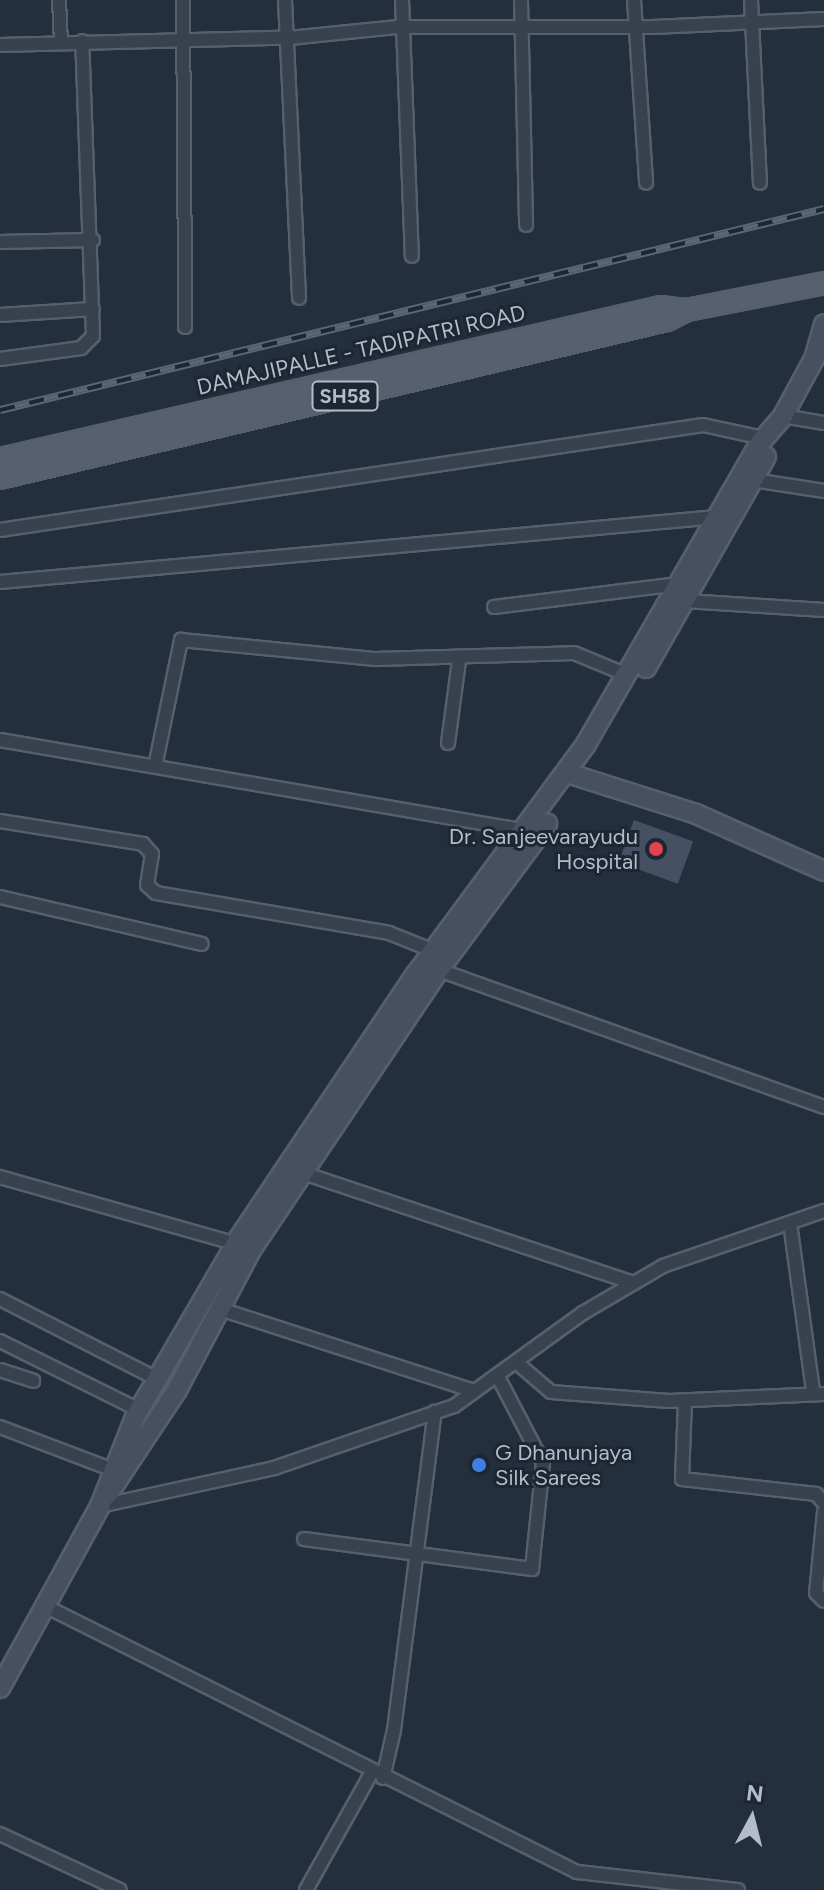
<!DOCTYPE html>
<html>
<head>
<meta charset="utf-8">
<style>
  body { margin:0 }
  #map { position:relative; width:824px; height:1890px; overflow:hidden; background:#242f3e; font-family:Figtree,sans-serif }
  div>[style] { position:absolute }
  .building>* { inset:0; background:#455162; transform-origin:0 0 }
  .roads { filter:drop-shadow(2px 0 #565f6c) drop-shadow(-2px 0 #565f6c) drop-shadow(0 2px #565f6c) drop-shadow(0 -2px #565f6c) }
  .street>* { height:12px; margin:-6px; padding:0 6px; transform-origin:6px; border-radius:6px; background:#38414e }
  .secondary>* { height:18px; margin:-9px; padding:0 9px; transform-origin:9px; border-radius:9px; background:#465061 }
  .primary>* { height:20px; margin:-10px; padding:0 10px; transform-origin:10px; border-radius:10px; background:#56606e }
  .rail>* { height:8px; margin-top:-4px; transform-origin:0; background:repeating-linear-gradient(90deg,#1d2633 0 15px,#5a6575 0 30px); box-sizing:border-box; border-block:2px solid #5a6575 }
  .dots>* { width:22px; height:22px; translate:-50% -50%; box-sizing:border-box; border:4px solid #1d2633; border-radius:50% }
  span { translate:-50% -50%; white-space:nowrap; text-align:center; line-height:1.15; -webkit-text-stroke:6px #1d2633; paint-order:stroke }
  .shield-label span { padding:2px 6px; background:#1d2633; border:2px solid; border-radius:6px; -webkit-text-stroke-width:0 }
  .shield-label { font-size:20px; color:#b4bcc9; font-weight:700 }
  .street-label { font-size:22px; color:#b4bcc9 }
  .poi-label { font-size:22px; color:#b4bcc9 }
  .right { translate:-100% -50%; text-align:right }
  .left { translate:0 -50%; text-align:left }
  .north { position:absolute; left:712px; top:1778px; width:80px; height:80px; -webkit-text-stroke:6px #1d2633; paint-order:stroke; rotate:7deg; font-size:22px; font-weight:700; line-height:32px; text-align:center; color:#b4bcc9 }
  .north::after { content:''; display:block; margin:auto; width:28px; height:36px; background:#b4bcc9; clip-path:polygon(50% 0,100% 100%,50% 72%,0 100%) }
</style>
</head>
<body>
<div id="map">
  <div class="building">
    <i style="left:634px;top:820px;width:63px;height:45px;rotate:20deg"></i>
  </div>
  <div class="roads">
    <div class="street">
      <i style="left:59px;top:0;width:42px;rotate:87.3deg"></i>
      <i style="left:183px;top:0;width:327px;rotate:89.6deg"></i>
      <i style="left:285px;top:0;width:298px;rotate:87.3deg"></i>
      <i style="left:402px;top:0;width:256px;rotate:87.8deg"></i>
      <i style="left:521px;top:0;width:225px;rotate:88.7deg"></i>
      <i style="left:634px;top:0;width:183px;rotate:86.2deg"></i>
      <i style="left:751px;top:0;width:183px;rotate:87.2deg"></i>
      <i style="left:0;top:45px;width:299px;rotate:-1.5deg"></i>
      <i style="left:299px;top:37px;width:100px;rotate:-5.8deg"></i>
      <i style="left:398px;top:27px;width:255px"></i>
      <i style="left:653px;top:27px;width:171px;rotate:-2.7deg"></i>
      <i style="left:0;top:242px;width:93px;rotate:-1.2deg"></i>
      <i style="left:0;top:315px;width:93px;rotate:-3.7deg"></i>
      <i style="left:0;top:359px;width:82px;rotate:-7.7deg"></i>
      <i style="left:81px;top:348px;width:17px;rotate:-45deg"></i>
      <i style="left:93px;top:336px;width:295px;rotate:-92.1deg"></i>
      <i style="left:783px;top:416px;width:42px;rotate:9.7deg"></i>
      <i style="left:753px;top:480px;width:72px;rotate:8.8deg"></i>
      <i style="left:0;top:530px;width:711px;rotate:-8.49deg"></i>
      <i style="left:703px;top:425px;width:61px;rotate:12.2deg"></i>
      <i style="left:0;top:582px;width:720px;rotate:-5.18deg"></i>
      <i style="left:686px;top:601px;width:138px;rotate:3.7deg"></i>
      <i style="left:494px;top:607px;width:186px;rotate:-7.1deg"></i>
      <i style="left:0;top:740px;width:535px;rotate:9.8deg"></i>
      <i style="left:448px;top:743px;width:83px;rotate:-82.4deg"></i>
      <i style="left:156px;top:762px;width:125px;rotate:-78.4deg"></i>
      <i style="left:181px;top:640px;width:196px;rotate:5.6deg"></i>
      <i style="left:376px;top:659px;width:198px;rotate:-1.7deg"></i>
      <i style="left:574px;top:653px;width:57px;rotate:22.5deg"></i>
      <i style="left:0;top:821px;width:145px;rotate:9.1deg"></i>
      <i style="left:143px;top:844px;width:13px;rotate:48deg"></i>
      <i style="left:152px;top:854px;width:31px;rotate:99deg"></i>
      <i style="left:147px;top:885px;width:12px;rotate:42deg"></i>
      <i style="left:156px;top:893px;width:236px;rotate:9.7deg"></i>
      <i style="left:389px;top:933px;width:48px;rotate:21.8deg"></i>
      <i style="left:0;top:897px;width:207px;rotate:13.1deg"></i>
      <i style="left:439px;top:970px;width:409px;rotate:19.6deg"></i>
      <i style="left:297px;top:1171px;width:355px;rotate:18.4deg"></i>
      <i style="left:0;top:1177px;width:245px;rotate:15.8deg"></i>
      <i style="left:790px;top:1223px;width:170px;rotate:82.2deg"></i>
      <i style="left:0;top:1299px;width:176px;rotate:27deg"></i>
      <i style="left:220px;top:1309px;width:267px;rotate:17.9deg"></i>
      <i style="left:0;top:1341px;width:155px;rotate:26.4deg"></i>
      <i style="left:516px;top:1362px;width:46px;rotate:40.6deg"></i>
      <i style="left:551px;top:1392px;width:118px;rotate:4.4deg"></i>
      <i style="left:669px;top:1401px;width:155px;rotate:-2.6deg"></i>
      <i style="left:0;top:1370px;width:35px;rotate:18deg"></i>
      <i style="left:685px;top:1401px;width:78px;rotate:92.2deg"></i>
      <i style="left:682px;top:1479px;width:135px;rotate:6.4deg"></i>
      <i style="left:816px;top:1494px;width:12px;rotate:48deg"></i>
      <i style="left:0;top:1427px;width:121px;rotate:20.8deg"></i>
      <i style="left:100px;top:1506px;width:178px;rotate:-12.3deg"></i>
      <i style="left:274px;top:1468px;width:190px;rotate:-19deg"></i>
      <i style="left:454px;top:1406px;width:159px;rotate:-35.8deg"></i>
      <i style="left:583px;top:1313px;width:93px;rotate:-30.4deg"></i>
      <i style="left:663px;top:1266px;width:170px;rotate:-18.9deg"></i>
      <i style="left:824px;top:1512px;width:81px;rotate:95.6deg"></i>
      <i style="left:816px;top:1593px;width:11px;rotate:45deg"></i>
      <i style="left:304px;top:1539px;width:230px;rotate:7.5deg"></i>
      <i style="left:532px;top:1569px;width:107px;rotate:-84.1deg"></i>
      <i style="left:543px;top:1463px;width:99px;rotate:-117.6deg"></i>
      <i style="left:47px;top:1607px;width:593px;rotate:26.57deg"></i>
      <i style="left:577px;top:1872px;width:162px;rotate:6.4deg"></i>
      <i style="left:383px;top:1778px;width:49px;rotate:-77.1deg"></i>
      <i style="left:394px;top:1730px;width:321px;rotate:-82.7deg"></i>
      <i style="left:0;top:1834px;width:132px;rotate:25deg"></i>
      <i style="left:306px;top:1890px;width:135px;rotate:-60.8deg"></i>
    </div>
    <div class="secondary">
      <i style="left:646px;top:668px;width:243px;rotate:-60.4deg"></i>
      <i style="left:567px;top:773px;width:135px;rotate:17.6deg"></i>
      <i style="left:696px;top:814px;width:140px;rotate:24deg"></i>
      <i style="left:108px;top:1494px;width:125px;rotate:-56.4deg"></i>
      <i style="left:177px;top:1390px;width:158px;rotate:-62.1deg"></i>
      <i style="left:251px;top:1250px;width:337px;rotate:-56.1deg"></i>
      <i style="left:439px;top:970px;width:182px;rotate:-53.5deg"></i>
      <i style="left:0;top:1688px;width:208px;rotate:-61.2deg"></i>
      <i style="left:100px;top:1506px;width:96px;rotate:-68.5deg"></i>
      <i style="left:135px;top:1417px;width:207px;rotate:-59.8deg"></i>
      <i style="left:239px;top:1238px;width:318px;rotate:-56.2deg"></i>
      <i style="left:416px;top:974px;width:286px;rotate:-53.5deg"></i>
      <i style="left:586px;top:744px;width:346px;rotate:-60deg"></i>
      <i style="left:759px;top:444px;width:37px;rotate:-49deg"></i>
      <i style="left:783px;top:416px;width:65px;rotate:-61.5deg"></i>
      <i style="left:814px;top:359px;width:36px;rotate:-74deg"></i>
    </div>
    <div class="primary">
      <i style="left:0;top:459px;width:678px;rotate:-12.95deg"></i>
      <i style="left:661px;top:307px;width:26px;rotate:7deg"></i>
      <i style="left:687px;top:310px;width:140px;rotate:-11.1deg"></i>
      <i style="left:0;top:478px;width:685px;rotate:-13.33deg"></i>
      <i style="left:667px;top:320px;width:22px;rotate:-27deg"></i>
    </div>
  </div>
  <div class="rail">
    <i style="left:0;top:410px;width:848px;rotate:-13.71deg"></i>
  </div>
  <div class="dots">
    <i style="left:656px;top:849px;background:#e0444e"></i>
    <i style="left:479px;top:1465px;background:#3f7fe0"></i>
  </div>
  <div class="shield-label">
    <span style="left:345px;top:396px">SH58</span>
  </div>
  <div class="street-label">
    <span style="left:361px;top:350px;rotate:-13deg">DAMAJIPALLE - TADIPATRI ROAD</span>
  </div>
  <div class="poi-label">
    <span class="right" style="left:638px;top:849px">Dr. Sanjeevarayudu<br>Hospital</span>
    <span class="left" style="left:495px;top:1465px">G Dhanunjaya<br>Silk Sarees</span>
  </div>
  <div class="north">N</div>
</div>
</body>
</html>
